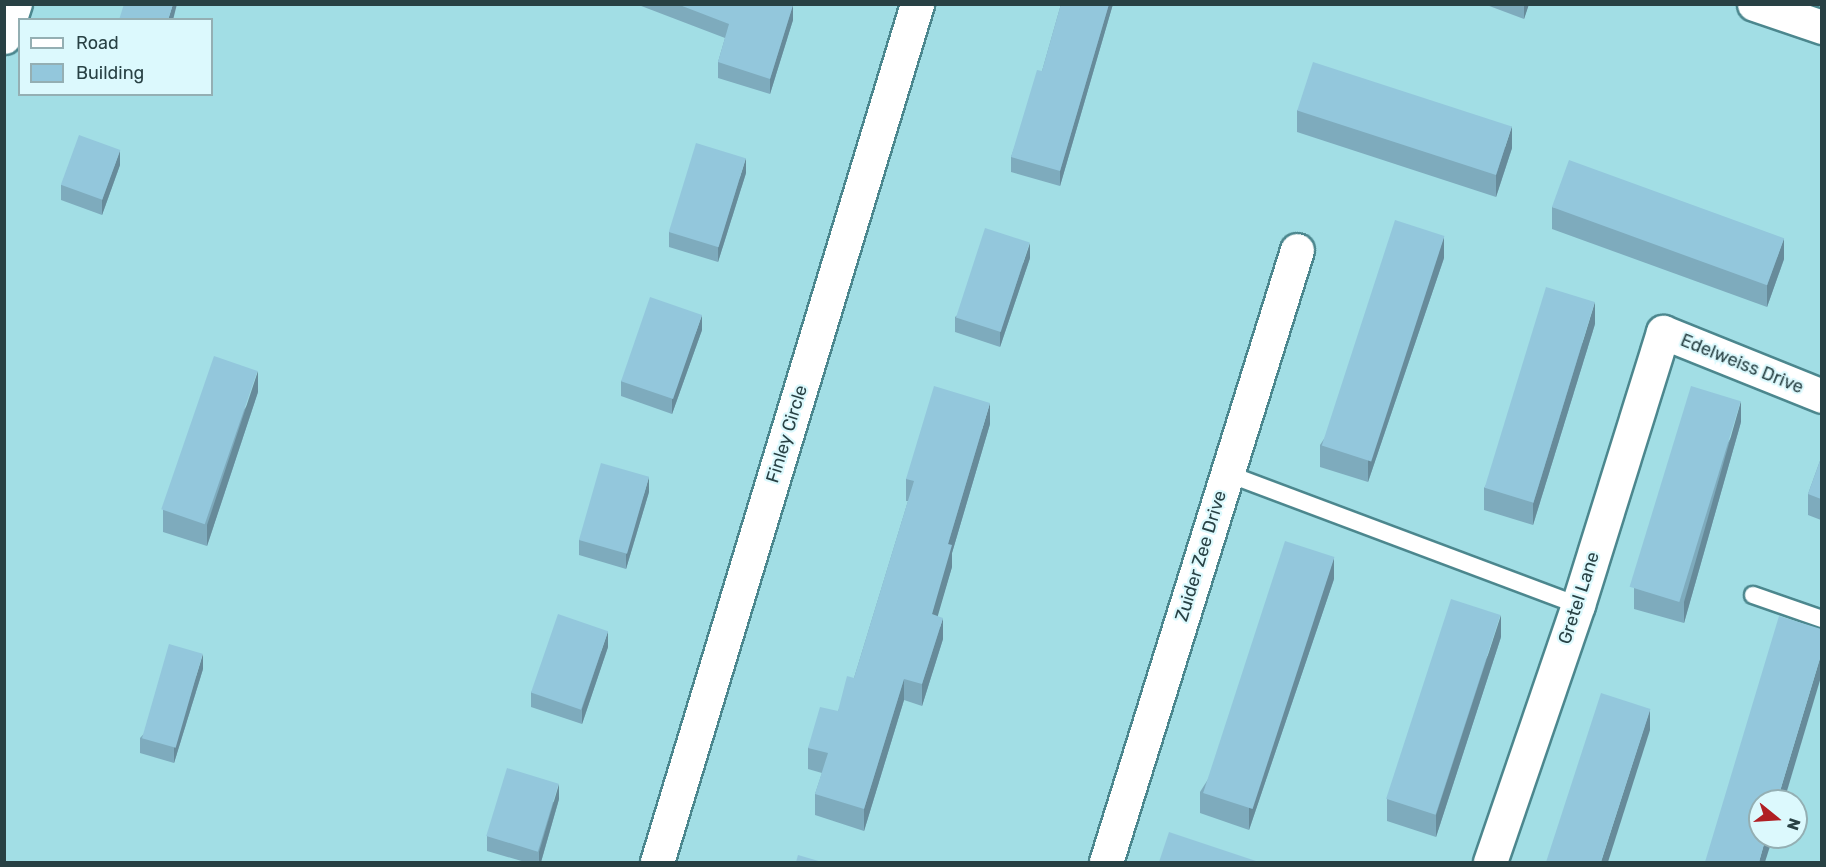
<!DOCTYPE html>
<html>
<head>
<meta charset="utf-8">
<style>
  body { margin:0 }
  #map { position:relative; width:1826px; height:867px; overflow:hidden; background:#a2dee5; font-family:Rubik,sans-serif }
  div>[style] { position:absolute }
  .roads { filter:drop-shadow(2px 0 #4c878e) drop-shadow(-2px 0 #4c878e) drop-shadow(0 2px #4c878e) drop-shadow(0 -2px #4c878e) }
  .lane>* { height:16px; margin:-8px; padding:0 8px; transform-origin:8px; border-radius:8px; background:#fff }
  .street>* { height:33px; margin:-16.5px; padding:0 16.5px; transform-origin:16.5px; border-radius:16.5px; background:#fff }
  .wall>* { inset:0; background:#7eabbd }
  .shaded-wall>* { inset:0; background:#678b9a }
  .building>* { inset:0; background:#93c7dc; transform-origin:0 0 }
  span { translate:-50% -50%; white-space:nowrap; text-align:center; line-height:1.15; -webkit-text-stroke:4.5px #dcf9fd; paint-order:stroke }
  .street-label { font-size:18px; color:#284144 }
  .frame { position:absolute; inset:0; border:6px solid #284144; pointer-events:none }
  .legend { position:absolute; left:18px; top:18px; width:195px; height:78px; box-sizing:border-box; background:#dcf9fd; border:2px solid #94afb3; margin:0; padding:8px 10px; list-style:none; font-size:18px; color:#284144 }
  .legend li { display:flex; align-items:center; gap:12px; height:30px }
  .legend b { width:30px; border:2px solid #94afb3 }
  .north { position:absolute; left:1748px; top:789px; width:60px; height:60px; box-sizing:border-box; background:#dcf9fd; border:2px solid #94afb3; border-radius:50%; rotate:108deg; font-size:16px; font-weight:700; line-height:24px; text-align:center; color:#284144 }
  .north::after { content:''; display:block; margin:auto; width:21px; height:27px; background:#b01f24; clip-path:polygon(50% 0,100% 100%,50% 72%,0 100%) }
</style>
</head>
<body>
<div id="map">
  <div class="roads">
    <div class="lane">
      <i style="left:1226px;top:473px;width:376px;rotate:20.6deg"></i>
      <i style="left:1753px;top:595px;width:73px;rotate:19.2deg"></i>
    </div>
    <div class="street">
      <i style="left:1754px;top:4px;width:72px;rotate:18.7deg"></i>
      <i style="left:4px;top:37px;width:35px;rotate:-72deg"></i>
      <i style="left:657px;top:862px;width:897px;rotate:-73.14deg"></i>
      <i style="left:1106px;top:862px;width:641px;rotate:-72.67deg"></i>
      <i style="left:1490px;top:862px;width:272px;rotate:-71.1deg"></i>
      <i style="left:1578px;top:605px;width:286px;rotate:-72.7deg"></i>
      <i style="left:1663px;top:332px;width:171px;rotate:21.9deg"></i>
    </div>
  </div>
  <div class="wall">
    <i style="clip-path:polygon(636px 4px,793px 5px,793px 20px,770px 94px,718px 78px,718px 62px,725px 38px)"></i>
    <i style="clip-path:polygon(1061px 4px,1113px 4px,1060px 186px,1011px 172px,1011px 157px,1042px 71px)"></i>
    <i style="clip-path:polygon(1484px 4px,1529px 4px,1524px 19px)"></i>
    <i style="clip-path:polygon(1297px 110px,1512px 148px,1496px 197px,1297px 132px)"></i>
    <i style="clip-path:polygon(120px 165px,102px 215px,61px 200px,61px 185px)"></i>
    <i style="clip-path:polygon(746px 173px,718px 262px,669px 247px,669px 232px)"></i>
    <i style="clip-path:polygon(1552px 207px,1784px 259px,1767px 307px,1552px 229px)"></i>
    <i style="clip-path:polygon(1030px 258px,1000px 347px,955px 332px,955px 317px)"></i>
    <i style="clip-path:polygon(1444px 258px,1368px 482px,1320px 467px,1320px 445px)"></i>
    <i style="clip-path:polygon(1595px 324px,1533px 525px,1484px 510px,1484px 488px)"></i>
    <i style="clip-path:polygon(702px 330px,672px 414px,621px 396px,621px 381px)"></i>
    <i style="clip-path:polygon(258px 392px,207px 546px,163px 532px,163px 510px)"></i>
    <i style="clip-path:polygon(1741px 422px,1684px 623px,1634px 609px,1634px 588px)"></i>
    <i style="clip-path:polygon(990px 424px,952px 553px,952px 567px,937px 616px,943px 639px,922px 706px,904px 700px,864px 831px,815px 815px,815px 794px,822px 773px,808px 769px,808px 748px,838px 711px,854px 678px,908px 501px,906px 501px,906px 479px)"></i>
    <i style="clip-path:polygon(1821px 458px,1821px 520px,1808px 515px,1808px 494px)"></i>
    <i style="clip-path:polygon(649px 492px,626px 569px,579px 555px,579px 540px)"></i>
    <i style="clip-path:polygon(1334px 579px,1249px 830px,1200px 813px,1200px 792px)"></i>
    <i style="clip-path:polygon(1501px 637px,1436px 837px,1387px 821px,1387px 799px)"></i>
    <i style="clip-path:polygon(608px 647px,582px 724px,531px 707px,531px 692px)"></i>
    <i style="clip-path:polygon(203px 669px,174px 763px,140px 753px,140px 738px)"></i>
    <i style="clip-path:polygon(559px 799px,541px 862px,525px 862px,487px 851px,487px 836px)"></i>
  </div>
  <div class="shaded-wall">
    <i style="clip-path:polygon(173px 4px,177px 4px,173px 20px,168px 20px)"></i>
    <i style="clip-path:polygon(1109px 4px,1113px 4px,1060px 186px,1060px 171px)"></i>
    <i style="clip-path:polygon(1524px 4px,1529px 4px,1524px 19px)"></i>
    <i style="clip-path:polygon(793px 5px,793px 20px,770px 94px,770px 79px)"></i>
    <i style="clip-path:polygon(1512px 126px,1512px 148px,1496px 197px,1496px 175px)"></i>
    <i style="clip-path:polygon(120px 150px,120px 165px,102px 215px,102px 200px)"></i>
    <i style="clip-path:polygon(746px 158px,746px 173px,718px 262px,718px 247px)"></i>
    <i style="clip-path:polygon(1444px 236px,1444px 258px,1368px 482px,1368px 461px)"></i>
    <i style="clip-path:polygon(1784px 238px,1784px 259px,1767px 307px,1767px 285px)"></i>
    <i style="clip-path:polygon(1030px 243px,1030px 258px,1000px 347px,1000px 332px)"></i>
    <i style="clip-path:polygon(1595px 302px,1595px 324px,1533px 525px,1533px 504px)"></i>
    <i style="clip-path:polygon(702px 315px,702px 330px,672px 414px,672px 399px)"></i>
    <i style="clip-path:polygon(258px 371px,258px 392px,207px 546px,207px 525px)"></i>
    <i style="clip-path:polygon(1741px 401px,1741px 422px,1684px 623px,1684px 602px)"></i>
    <i style="clip-path:polygon(990px 403px,990px 424px,952px 553px,952px 567px,932px 636px,932px 614px,948px 544px)"></i>
    <i style="clip-path:polygon(649px 477px,649px 492px,626px 569px,626px 554px)"></i>
    <i style="clip-path:polygon(1334px 557px,1334px 579px,1249px 830px,1249px 808px)"></i>
    <i style="clip-path:polygon(1501px 615px,1501px 637px,1436px 837px,1436px 815px)"></i>
    <i style="clip-path:polygon(943px 618px,943px 639px,922px 706px,922px 684px)"></i>
    <i style="clip-path:polygon(608px 631px,608px 647px,582px 724px,582px 709px)"></i>
    <i style="clip-path:polygon(203px 654px,203px 669px,174px 763px,174px 748px)"></i>
    <i style="clip-path:polygon(1821px 655px,1821px 677px,1784px 801px,1777px 801px)"></i>
    <i style="clip-path:polygon(904px 679px,904px 700px,864px 831px,864px 809px)"></i>
    <i style="clip-path:polygon(1650px 709px,1650px 730px,1608px 862px,1601px 862px)"></i>
    <i style="clip-path:polygon(559px 784px,559px 799px,541px 862px,539px 862px,539px 852px)"></i>
    <i style="clip-path:polygon(1766px 837px,1773px 837px,1765px 862px,1759px 862px)"></i>
  </div>
  <div class="building">
    <i style="clip-path:polygon(124px 4px,173px 4px,168px 20px,119px 20px)"></i>
    <i style="clip-path:polygon(677px 4px,793px 5px,770px 79px,718px 62px,729px 24px)"></i>
    <i style="clip-path:polygon(1061px 4px,1109px 4px,1060px 171px,1011px 157px,1037px 70px,1042px 71px)"></i>
    <i style="left:1313px;top:62px;width:209px;height:51px;rotate:18deg"></i>
    <i style="left:79px;top:135px;width:44px;height:53px;rotate:20deg"></i>
    <i style="left:696px;top:143px;width:52px;height:93px;rotate:17deg"></i>
    <i style="left:1569px;top:160px;width:229px;height:50px;rotate:20deg"></i>
    <i style="left:1395px;top:220px;width:52px;height:237px;rotate:18deg"></i>
    <i style="left:985px;top:228px;width:47px;height:94px;rotate:18deg"></i>
    <i style="left:1546px;top:287px;width:51px;height:210px;rotate:17deg"></i>
    <i style="left:650px;top:297px;width:55px;height:89px;rotate:19deg"></i>
    <i style="left:214px;top:356px;width:46px;height:162px;rotate:19deg"></i>
    <i style="clip-path:polygon(934px 386px,990px 403px,948px 544px,952px 545px,932px 614px,943px 618px,922px 684px,904px 679px,864px 809px,815px 794px,828px 753px,808px 748px,820px 707px,838px 711px,847px 676px,854px 678px,914px 481px,906px 479px)"></i>
    <i style="left:1691px;top:386px;width:52px;height:210px;rotate:17deg"></i>
    <i style="clip-path:polygon(1821px 458px,1821px 499px,1808px 494px)"></i>
    <i style="left:601px;top:463px;width:50px;height:80px;rotate:16deg"></i>
    <i style="left:1285px;top:541px;width:52px;height:265px;rotate:18deg"></i>
    <i style="left:1451px;top:599px;width:52px;height:210px;rotate:18deg"></i>
    <i style="left:558px;top:614px;width:53px;height:83px;rotate:19deg"></i>
    <i style="clip-path:polygon(1779px 616px,1821px 629px,1821px 655px,1777px 801px,1760px 801px,1760px 837px,1766px 837px,1759px 862px,1705px 862px)"></i>
    <i style="left:169px;top:644px;width:35px;height:98px;rotate:16deg"></i>
    <i style="left:1601px;top:693px;width:52px;height:177px;rotate:18deg"></i>
    <i style="left:507px;top:768px;width:54px;height:71px;rotate:17deg"></i>
    <i style="clip-path:polygon(1169px 832px,1256px 861px,1256px 862px,1159px 862px)"></i>
    <i style="clip-path:polygon(798px 855px,822px 862px,796px 862px)"></i>
  </div>
  <div class="street-label">
    <span style="left:1742px;top:364px;rotate:22deg">Edelweiss Drive</span>
    <span style="left:787px;top:434px;rotate:-73deg">Finley Circle</span>
    <span style="left:1201px;top:556px;rotate:-73deg">Zuider Zee Drive</span>
    <span style="left:1579px;top:598px;rotate:-72deg">Gretel Lane</span>
  </div>
  <div class="frame"></div>
  <ul class="legend">
  <li><b style="height:8px;background:#fff"></b>Road</li>
  <li><b style="height:16px;background:#93c7dc"></b>Building</li>
  </ul>
  <div class="north">N</div>
</div>
</body>
</html>
